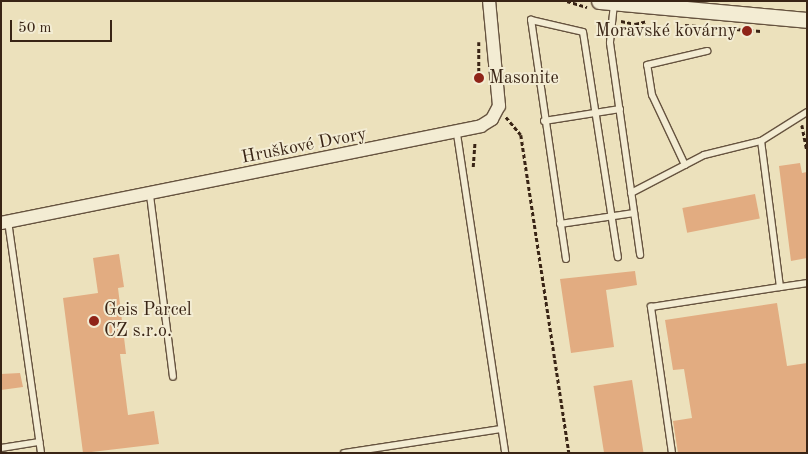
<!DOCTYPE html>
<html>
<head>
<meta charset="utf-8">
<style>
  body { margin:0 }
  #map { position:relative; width:808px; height:454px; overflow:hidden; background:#ece1bc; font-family:"Old Standard TT",serif }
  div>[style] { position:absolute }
  .building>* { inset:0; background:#e2ac81; transform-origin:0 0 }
  .path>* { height:2.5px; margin-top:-1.25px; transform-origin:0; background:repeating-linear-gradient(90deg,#392415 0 4px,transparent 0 6.5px) }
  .roads { filter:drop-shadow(1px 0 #66533f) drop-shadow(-1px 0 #66533f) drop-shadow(0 1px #66533f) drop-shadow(0 -1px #66533f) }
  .service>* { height:6px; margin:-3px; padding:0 3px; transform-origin:3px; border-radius:3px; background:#f3ecd3 }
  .minor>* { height:12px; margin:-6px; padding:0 6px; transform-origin:6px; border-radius:6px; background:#f3ecd3 }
  .tertiary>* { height:15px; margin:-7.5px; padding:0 7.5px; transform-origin:7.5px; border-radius:7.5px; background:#f3ecd3 }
  .dots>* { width:14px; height:14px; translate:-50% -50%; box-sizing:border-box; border:2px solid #f3ecd3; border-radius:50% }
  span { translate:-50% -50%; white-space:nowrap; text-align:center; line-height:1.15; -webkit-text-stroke:4px #f3ecd3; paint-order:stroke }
  .poi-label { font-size:18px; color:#392415 }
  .right { translate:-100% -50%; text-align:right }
  .left { translate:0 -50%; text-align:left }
  .street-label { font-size:18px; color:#392415 }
  .frame { position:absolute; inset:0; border:2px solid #392415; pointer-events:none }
  .scale { position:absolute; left:10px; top:20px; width:102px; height:22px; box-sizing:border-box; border:2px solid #392415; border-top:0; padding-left:6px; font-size:15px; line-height:18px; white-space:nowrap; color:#392415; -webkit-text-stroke:4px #f3ecd3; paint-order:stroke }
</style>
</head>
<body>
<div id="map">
  <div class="building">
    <i style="clip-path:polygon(800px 163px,802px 173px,807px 172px,807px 258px,791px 261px,779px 166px)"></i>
    <i style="left:755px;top:194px;width:25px;height:74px;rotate:79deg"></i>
    <i style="clip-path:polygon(119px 254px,124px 287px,118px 288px,126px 354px,120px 354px,128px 415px,154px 411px,159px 444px,83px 453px,63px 298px,98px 293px,93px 258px)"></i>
    <i style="clip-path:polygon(635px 271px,637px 285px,606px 290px,614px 347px,571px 353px,560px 279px)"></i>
    <i style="clip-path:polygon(777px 303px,787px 366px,807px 363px,807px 453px,678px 453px,673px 421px,692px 418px,684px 369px,673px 370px,665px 320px)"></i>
    <i style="clip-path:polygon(20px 373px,23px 387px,1px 390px,1px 374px)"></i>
    <i style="left:632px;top:380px;width:74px;height:39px;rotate:81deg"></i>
  </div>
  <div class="path">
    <i style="left:567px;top:1px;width:21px;rotate:17deg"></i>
    <i style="left:621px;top:21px;width:14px;rotate:12deg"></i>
    <i style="left:635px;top:24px;width:12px;rotate:-14deg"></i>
    <i style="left:685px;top:25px;width:76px;rotate:4.5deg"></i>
    <i style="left:479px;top:42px;width:41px;rotate:90deg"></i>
    <i style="left:506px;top:117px;width:23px;rotate:50deg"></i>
    <i style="left:521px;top:135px;width:322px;rotate:81.4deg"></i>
    <i style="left:802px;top:125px;width:25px;rotate:79deg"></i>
    <i style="left:473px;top:167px;width:26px;rotate:-86deg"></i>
  </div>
  <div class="roads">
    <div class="service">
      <i style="left:614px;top:4px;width:39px;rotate:96deg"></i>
      <i style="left:610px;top:43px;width:214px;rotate:81.9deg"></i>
      <i style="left:544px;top:121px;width:77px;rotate:-9deg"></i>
      <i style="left:457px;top:134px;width:323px;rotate:81.4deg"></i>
      <i style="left:685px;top:165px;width:77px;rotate:-115.2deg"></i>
      <i style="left:652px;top:95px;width:30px;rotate:-99deg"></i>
      <i style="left:647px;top:65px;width:62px;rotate:-13.1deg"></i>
      <i style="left:631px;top:193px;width:82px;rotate:-27.5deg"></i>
      <i style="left:704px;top:155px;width:59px;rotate:-13.8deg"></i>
      <i style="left:150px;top:195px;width:183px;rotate:82.8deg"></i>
      <i style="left:8px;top:221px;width:234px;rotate:81.9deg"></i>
      <i style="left:560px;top:224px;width:75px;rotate:-8.5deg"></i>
      <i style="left:566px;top:259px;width:242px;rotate:-98.3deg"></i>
      <i style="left:531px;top:20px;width:53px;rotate:13deg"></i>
      <i style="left:583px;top:32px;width:228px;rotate:81.2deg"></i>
      <i style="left:780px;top:287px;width:27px;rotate:-8deg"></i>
      <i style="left:1px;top:448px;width:39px;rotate:-9deg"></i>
      <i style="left:344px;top:453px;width:159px;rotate:-8.7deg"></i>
      <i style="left:672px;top:453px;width:148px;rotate:-98.2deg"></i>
      <i style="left:651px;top:307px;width:131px;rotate:-8.8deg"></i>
      <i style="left:780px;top:287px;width:147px;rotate:-97.4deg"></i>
      <i style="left:761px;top:141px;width:54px;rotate:-32.2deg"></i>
    </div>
    <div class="minor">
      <i style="left:1px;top:223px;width:490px;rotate:-11.4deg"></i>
      <i style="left:481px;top:126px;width:13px;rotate:-32deg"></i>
      <i style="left:492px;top:119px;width:15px;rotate:-62deg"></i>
      <i style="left:499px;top:106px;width:105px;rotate:-95.4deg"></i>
    </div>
    <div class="tertiary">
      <i style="left:599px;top:1px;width:209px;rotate:5.2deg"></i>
    </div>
  </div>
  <div class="dots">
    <i style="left:747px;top:31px;background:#8f2418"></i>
    <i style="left:479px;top:78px;background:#8f2418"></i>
    <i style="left:94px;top:321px;background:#8f2418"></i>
  </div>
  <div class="poi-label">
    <span class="right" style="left:737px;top:31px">Moravské kovárny</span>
    <span class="left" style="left:489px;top:78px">Masonite</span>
    <span class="left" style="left:104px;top:321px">Geis Parcel<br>CZ s.r.o.</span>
  </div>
  <div class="street-label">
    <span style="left:304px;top:146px;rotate:-11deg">Hruškové Dvory</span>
  </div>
  <div class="frame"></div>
  <div class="scale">50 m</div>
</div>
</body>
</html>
